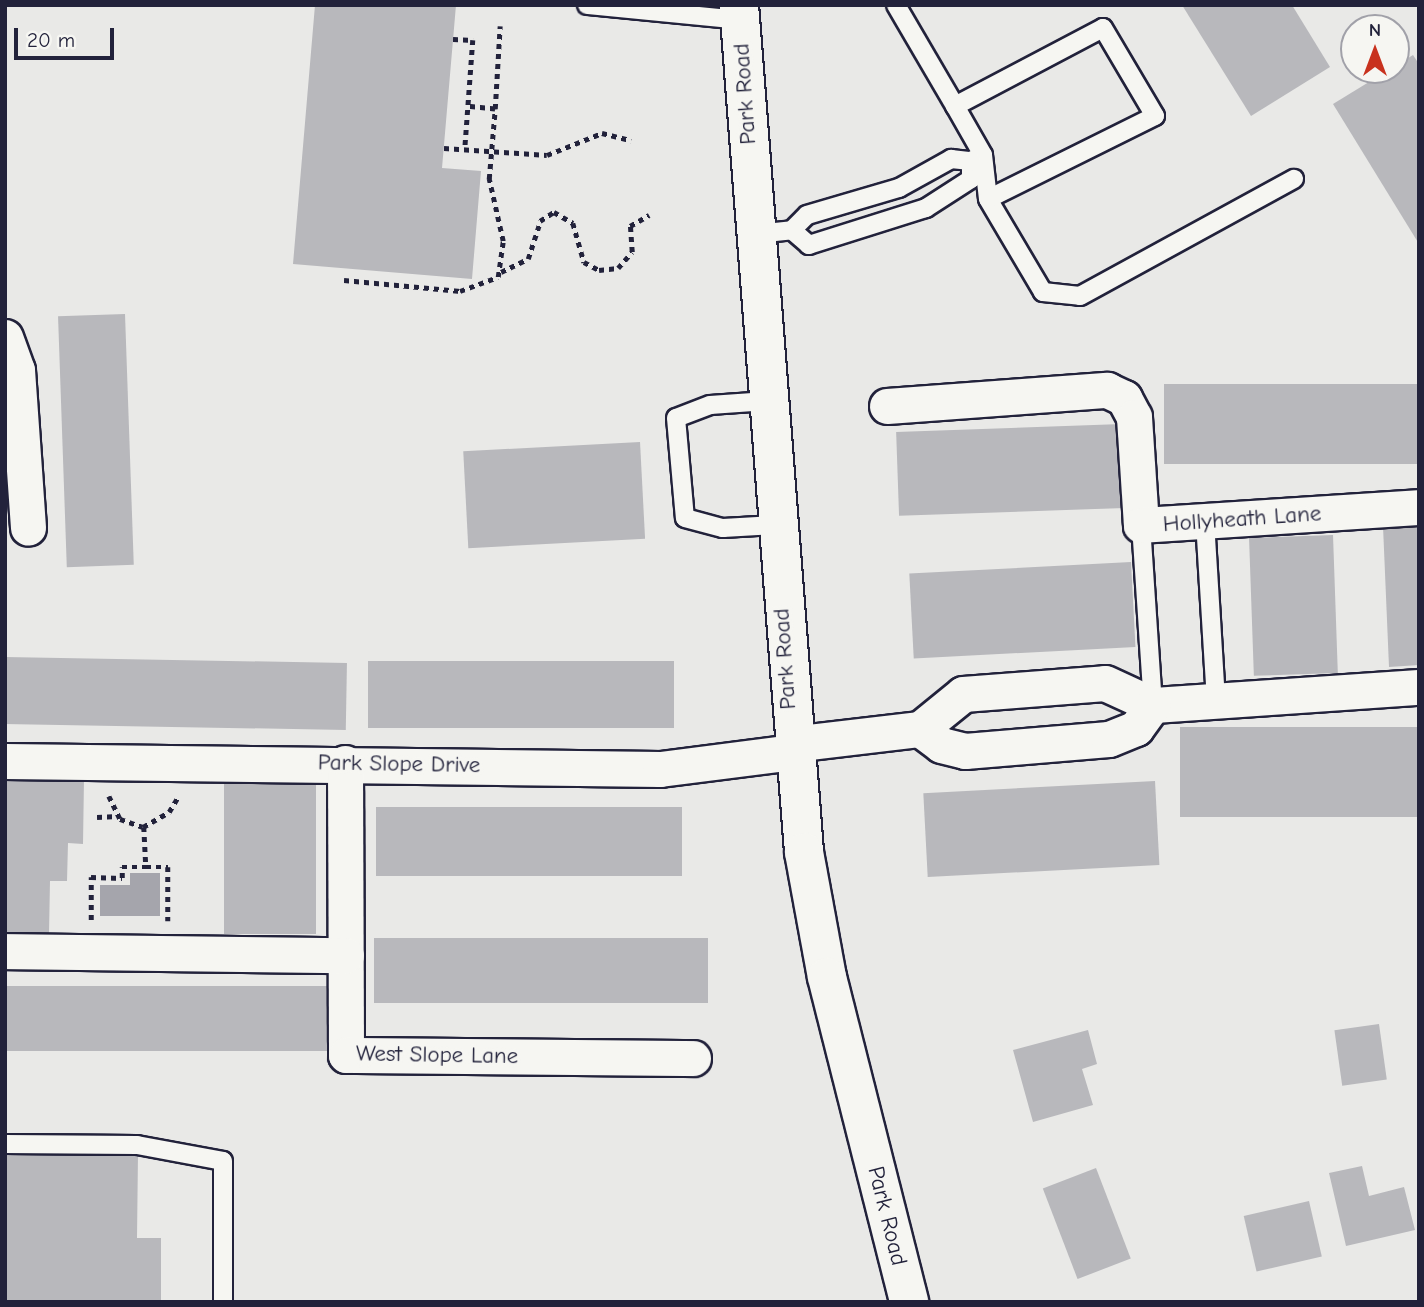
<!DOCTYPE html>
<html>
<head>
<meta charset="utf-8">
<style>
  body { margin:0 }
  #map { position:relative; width:1424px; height:1307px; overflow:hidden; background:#e9e9e7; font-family:"Comic Neue",sans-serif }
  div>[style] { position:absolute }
  .water>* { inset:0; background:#a5a5ac }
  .building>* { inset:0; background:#b8b8bc; transform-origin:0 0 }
  .path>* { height:4.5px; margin-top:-2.25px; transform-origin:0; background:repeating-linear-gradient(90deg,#22223b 0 5px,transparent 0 10px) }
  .roads { filter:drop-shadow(2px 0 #22223b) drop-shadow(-2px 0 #22223b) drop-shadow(0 2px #22223b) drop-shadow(0 -2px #22223b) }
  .lane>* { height:18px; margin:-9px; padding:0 9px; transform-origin:9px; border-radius:9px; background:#f6f6f2 }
  .street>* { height:35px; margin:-17.5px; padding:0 17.5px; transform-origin:17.5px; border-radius:17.5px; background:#f6f6f2 }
  .secondary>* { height:38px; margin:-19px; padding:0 19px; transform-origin:19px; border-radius:19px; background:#f6f6f2 }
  span { translate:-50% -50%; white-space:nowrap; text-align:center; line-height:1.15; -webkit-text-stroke:7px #f6f6f2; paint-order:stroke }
  .street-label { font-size:23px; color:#22223b }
  .frame { position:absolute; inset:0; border:7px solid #22223b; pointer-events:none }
  .north { position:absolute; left:1340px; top:14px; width:70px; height:70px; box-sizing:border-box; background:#f6f6f2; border:2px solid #a1a1a9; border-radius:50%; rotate:0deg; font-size:19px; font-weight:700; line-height:28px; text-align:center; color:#22223b }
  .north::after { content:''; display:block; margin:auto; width:24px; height:32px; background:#c8321e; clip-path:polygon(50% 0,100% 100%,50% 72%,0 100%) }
  .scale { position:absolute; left:14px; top:28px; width:100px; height:32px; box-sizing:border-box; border:4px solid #22223b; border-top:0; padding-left:9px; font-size:21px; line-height:24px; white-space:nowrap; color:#22223b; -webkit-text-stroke:5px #f6f6f2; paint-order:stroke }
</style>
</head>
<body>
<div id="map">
  <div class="water">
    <i style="clip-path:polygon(130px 873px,160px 873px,160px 916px,100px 916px,100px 885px,130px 885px)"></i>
  </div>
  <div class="building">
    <i style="clip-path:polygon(315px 5px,456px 5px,442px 168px,481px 171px,472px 279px,293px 264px)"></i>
    <i style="clip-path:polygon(1182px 5px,1292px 5px,1330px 67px,1251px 116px)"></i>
    <i style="clip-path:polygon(1413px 55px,1419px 64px,1419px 244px,1333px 104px)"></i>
    <i style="left:125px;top:314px;width:251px;height:67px;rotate:88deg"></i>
    <i style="left:1419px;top:384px;width:80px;height:255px;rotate:90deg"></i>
    <i style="left:1122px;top:424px;width:84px;height:226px;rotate:88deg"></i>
    <i style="left:640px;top:442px;width:97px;height:177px;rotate:87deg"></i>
    <i style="clip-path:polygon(1419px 524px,1419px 665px,1389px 667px,1383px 526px)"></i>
    <i style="left:1333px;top:535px;width:138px;height:84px;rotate:88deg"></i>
    <i style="left:1131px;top:562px;width:85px;height:222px;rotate:87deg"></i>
    <i style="left:5px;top:657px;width:342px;height:67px;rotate:1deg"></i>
    <i style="left:368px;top:661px;width:306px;height:67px"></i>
    <i style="left:1419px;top:727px;width:90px;height:239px;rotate:90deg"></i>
    <i style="clip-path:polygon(5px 777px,84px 779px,83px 844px,68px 843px,67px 881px,50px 881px,49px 934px,5px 934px)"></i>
    <i style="left:224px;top:781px;width:92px;height:153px"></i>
    <i style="left:1155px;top:781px;width:84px;height:232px;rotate:87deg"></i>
    <i style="left:376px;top:807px;width:306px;height:69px"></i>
    <i style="left:374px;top:938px;width:334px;height:65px"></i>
    <i style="left:5px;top:986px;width:323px;height:65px"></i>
    <i style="left:1379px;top:1024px;width:56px;height:45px;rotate:82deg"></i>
    <i style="clip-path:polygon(1088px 1030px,1097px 1064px,1082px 1069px,1093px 1105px,1033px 1122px,1013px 1050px)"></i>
    <i style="clip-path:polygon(5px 1153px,138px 1154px,137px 1238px,161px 1238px,161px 1302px,5px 1302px)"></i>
    <i style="clip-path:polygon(1362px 1166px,1369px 1196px,1404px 1187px,1415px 1230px,1346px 1246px,1329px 1173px)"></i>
    <i style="left:1096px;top:1168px;width:97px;height:57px;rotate:69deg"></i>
    <i style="left:1309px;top:1201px;width:57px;height:67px;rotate:77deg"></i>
  </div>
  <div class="path">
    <i style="left:453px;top:39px;width:20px;rotate:3deg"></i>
    <i style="left:473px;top:40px;width:110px;rotate:94.2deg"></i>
    <i style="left:495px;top:109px;width:83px;rotate:-86.6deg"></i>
    <i style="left:444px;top:148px;width:103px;rotate:3.9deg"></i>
    <i style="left:547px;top:155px;width:59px;rotate:-21.8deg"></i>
    <i style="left:602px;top:133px;width:30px;rotate:14deg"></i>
    <i style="left:501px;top:272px;width:30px;rotate:-26deg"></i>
    <i style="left:528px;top:259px;width:40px;rotate:-72deg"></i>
    <i style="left:540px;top:221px;width:17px;rotate:-33deg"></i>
    <i style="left:554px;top:212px;width:22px;rotate:30deg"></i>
    <i style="left:573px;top:223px;width:41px;rotate:74.2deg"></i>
    <i style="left:584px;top:262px;width:17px;rotate:28deg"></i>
    <i style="left:599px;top:270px;width:19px;rotate:-6deg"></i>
    <i style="left:618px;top:268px;width:21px;rotate:-49deg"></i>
    <i style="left:632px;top:252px;width:26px;rotate:-94deg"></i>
    <i style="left:630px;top:226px;width:22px;rotate:-30deg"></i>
    <i style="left:344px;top:280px;width:117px;rotate:5.4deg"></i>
    <i style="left:460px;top:291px;width:40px;rotate:-20.2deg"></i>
    <i style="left:498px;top:277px;width:36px;rotate:-82deg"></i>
    <i style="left:503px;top:241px;width:64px;rotate:-102.7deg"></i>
    <i style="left:489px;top:179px;width:70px;rotate:-85.1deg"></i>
    <i style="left:495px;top:109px;width:27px;rotate:-174deg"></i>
    <i style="left:109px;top:796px;width:25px;rotate:64deg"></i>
    <i style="left:120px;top:819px;width:24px;rotate:19deg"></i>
    <i style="left:143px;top:827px;width:30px;rotate:-30deg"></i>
    <i style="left:169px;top:812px;width:17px;rotate:-59deg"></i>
    <i style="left:97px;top:817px;width:21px;rotate:-3deg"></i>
    <i style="left:144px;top:827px;width:40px;rotate:87.1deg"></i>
    <i style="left:146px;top:867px;width:22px"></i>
    <i style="left:168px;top:867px;width:54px;rotate:90deg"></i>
    <i style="left:91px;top:920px;width:43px;rotate:-90deg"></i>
    <i style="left:91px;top:877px;width:31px;rotate:2deg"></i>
    <i style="left:122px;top:878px;width:11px;rotate:-90deg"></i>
    <i style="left:122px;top:867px;width:24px"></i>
  </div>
  <div class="roads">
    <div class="lane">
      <i style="left:587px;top:5px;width:154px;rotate:5.6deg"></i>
      <i style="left:896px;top:5px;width:117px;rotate:59.7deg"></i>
      <i style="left:983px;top:155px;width:44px;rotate:83.5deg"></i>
      <i style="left:988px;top:199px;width:108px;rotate:59.4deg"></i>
      <i style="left:1043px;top:292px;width:37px;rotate:6deg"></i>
      <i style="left:1080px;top:296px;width:244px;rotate:-28.7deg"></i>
      <i style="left:971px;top:161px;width:13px;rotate:-27deg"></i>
      <i style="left:983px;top:155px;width:56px;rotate:-119.7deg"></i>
      <i style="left:955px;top:106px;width:167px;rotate:-27.8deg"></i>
      <i style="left:1103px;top:28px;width:102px;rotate:59.4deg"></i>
      <i style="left:1155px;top:116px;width:186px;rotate:153.6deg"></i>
      <i style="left:756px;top:234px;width:36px;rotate:-6deg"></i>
      <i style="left:792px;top:230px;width:21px;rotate:-45deg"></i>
      <i style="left:807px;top:215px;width:96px;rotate:-16.4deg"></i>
      <i style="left:899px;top:188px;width:60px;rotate:-29.1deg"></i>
      <i style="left:951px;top:159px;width:20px;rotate:6deg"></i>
      <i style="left:971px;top:161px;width:18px;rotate:90deg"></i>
      <i style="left:971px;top:179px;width:54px;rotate:147.2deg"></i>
      <i style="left:926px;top:208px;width:123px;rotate:162.5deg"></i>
      <i style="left:809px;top:245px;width:23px;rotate:-139deg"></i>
      <i style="left:767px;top:401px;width:57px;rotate:176deg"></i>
      <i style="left:710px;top:405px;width:36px;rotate:159deg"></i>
      <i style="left:676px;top:418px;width:100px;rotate:84.9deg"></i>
      <i style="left:685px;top:518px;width:39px;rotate:15deg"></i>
      <i style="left:723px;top:528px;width:52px;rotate:-3.3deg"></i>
      <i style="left:1205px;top:521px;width:181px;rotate:86.5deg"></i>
      <i style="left:1141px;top:525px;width:180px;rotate:86.2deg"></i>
      <i style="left:5px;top:1144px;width:132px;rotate:0.4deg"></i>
      <i style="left:137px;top:1145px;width:87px;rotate:10.5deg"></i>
      <i style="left:223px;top:1161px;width:141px;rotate:90deg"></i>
    </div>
    <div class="street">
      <i style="left:5px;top:337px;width:35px;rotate:70deg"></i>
      <i style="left:17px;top:370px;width:158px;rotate:86deg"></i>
      <i style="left:887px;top:406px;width:221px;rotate:-4.2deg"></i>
      <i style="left:1107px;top:390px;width:19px;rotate:25deg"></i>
      <i style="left:1124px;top:398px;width:21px;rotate:62deg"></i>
      <i style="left:1134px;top:417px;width:108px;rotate:86.3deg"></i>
      <i style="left:1141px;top:525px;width:279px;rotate:-3.7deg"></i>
      <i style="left:1153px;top:705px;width:267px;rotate:-3.9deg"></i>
      <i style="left:920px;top:729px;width:55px;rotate:-39.1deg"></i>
      <i style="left:963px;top:694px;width:142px;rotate:-4.4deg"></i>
      <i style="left:1105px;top:683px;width:53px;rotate:24.6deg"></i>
      <i style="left:792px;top:744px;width:129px;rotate:-6.7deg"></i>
      <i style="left:920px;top:729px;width:26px;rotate:37deg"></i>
      <i style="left:941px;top:745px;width:25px;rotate:14deg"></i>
      <i style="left:965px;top:751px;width:144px;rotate:-4.8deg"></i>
      <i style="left:1109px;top:739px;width:29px;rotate:-22deg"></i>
      <i style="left:1136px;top:728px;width:29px;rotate:-54deg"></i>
      <i style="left:5px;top:761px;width:655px;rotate:0.7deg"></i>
      <i style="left:660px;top:769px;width:133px;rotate:-7.3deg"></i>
      <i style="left:345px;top:763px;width:292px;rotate:89.8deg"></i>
      <i style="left:346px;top:1055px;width:347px;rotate:0.5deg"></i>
      <i style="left:5px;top:951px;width:341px;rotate:0.7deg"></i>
    </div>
    <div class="secondary">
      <i style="left:739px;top:5px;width:849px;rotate:85.61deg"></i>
      <i style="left:804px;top:852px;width:127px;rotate:79.6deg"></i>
      <i style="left:827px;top:977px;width:335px;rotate:75.8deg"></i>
    </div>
  </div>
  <div class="street-label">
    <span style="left:745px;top:94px;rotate:-94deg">Park Road</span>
    <span style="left:1242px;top:519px;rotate:-4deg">Hollyheath Lane</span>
    <span style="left:785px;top:659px;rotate:-94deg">Park Road</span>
    <span style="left:399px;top:764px;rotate:1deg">Park Slope Drive</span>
    <span style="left:437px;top:1055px;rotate:1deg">West Slope Lane</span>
    <span style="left:887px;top:1216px;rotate:76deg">Park Road</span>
  </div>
  <div class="frame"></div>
  <div class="north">N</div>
  <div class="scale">20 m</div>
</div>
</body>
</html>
